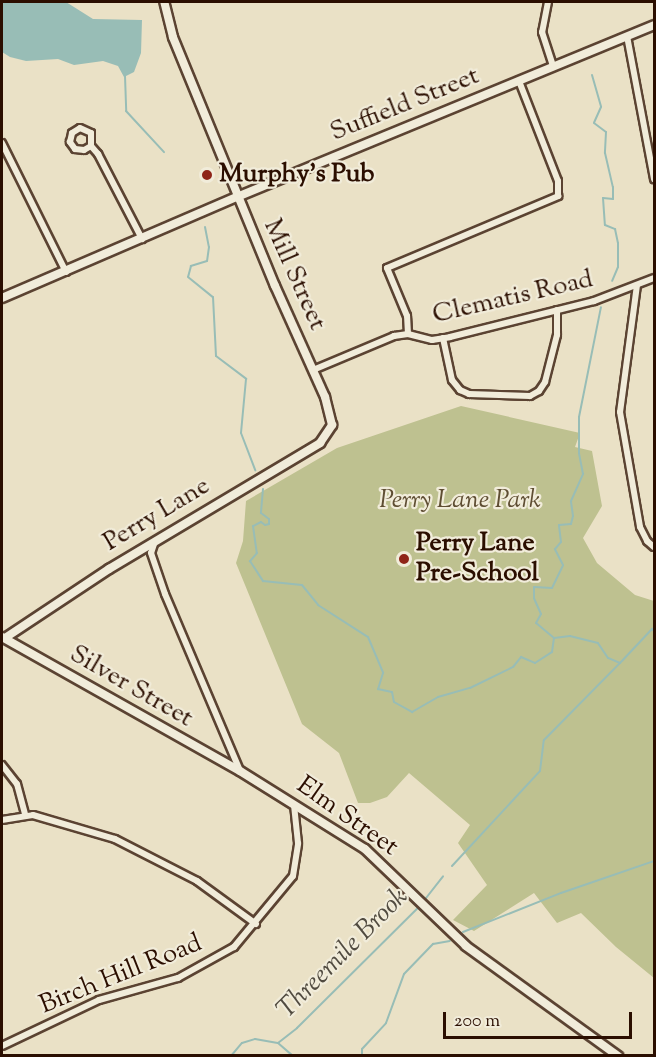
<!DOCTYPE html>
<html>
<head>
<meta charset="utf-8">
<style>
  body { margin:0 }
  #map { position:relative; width:656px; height:1057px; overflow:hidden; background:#eae1c6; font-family:"Sorts Mill Goudy",serif }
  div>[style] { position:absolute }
  .green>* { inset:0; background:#bec190 }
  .water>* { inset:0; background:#98bdb6 }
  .stream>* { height:2px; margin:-1px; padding:0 1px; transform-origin:1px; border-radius:1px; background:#98bdb6 }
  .roads { filter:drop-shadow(2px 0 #5b4332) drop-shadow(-2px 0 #5b4332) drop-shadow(0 2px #5b4332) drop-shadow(0 -2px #5b4332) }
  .minor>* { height:6px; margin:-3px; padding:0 3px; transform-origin:3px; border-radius:3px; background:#f1ecda }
  .tertiary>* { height:8px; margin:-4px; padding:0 4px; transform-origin:4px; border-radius:4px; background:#f1ecda }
  .secondary>* { height:8px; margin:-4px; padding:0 4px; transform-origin:4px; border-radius:4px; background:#f1ecda }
  .dots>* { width:16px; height:16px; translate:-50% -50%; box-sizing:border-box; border:3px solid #f1ecda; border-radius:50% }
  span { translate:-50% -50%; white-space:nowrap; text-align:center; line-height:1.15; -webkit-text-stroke:4.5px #f1ecda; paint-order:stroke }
  .street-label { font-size:26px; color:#2b0e00 }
  .poi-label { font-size:26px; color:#2b0e00; font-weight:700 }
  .left { translate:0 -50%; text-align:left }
  .park-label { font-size:26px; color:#5e4d32; font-style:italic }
  .water-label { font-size:27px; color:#514b40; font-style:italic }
  .frame { position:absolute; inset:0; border:3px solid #2b0e00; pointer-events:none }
  .scale { position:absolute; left:443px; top:1012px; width:189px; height:27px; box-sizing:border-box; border:3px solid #2b0e00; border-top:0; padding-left:8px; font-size:18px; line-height:21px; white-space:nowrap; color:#2b0e00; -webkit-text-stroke:4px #f1ecda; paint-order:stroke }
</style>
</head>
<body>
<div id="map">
  <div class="green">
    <i style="clip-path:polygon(461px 406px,580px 433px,575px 447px,592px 451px,602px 506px,583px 538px,597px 563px,635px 595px,654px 601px,654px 978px,616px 947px,581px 913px,557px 923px,534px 893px,474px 931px,453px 920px,487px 885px,458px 843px,470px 825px,409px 773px,387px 797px,370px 803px,358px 803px,339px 753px,302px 724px,236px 563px,243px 541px,246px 501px,337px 448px)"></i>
  </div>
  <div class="water">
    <i style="clip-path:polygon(2px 2px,66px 2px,93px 19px,142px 20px,141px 53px,134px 72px,124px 77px,118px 66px,103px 61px,74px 65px,58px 59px,26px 61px,10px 57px,2px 52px)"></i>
  </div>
  <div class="stream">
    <i style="left:592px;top:75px;width:33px;rotate:74deg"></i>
    <i style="left:601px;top:107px;width:17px;rotate:114deg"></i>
    <i style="left:594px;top:123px;width:15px;rotate:37deg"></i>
    <i style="left:606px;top:132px;width:21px;rotate:93deg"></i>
    <i style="left:605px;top:153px;width:35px;rotate:77deg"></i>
    <i style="left:613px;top:187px;width:12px;rotate:90deg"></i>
    <i style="left:613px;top:199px;width:10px;rotate:-174deg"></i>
    <i style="left:603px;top:198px;width:27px;rotate:86deg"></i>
    <i style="left:605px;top:225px;width:11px;rotate:22deg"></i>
    <i style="left:615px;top:229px;width:14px;rotate:78deg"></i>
    <i style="left:618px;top:243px;width:24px;rotate:90deg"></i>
    <i style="left:618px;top:267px;width:15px;rotate:113deg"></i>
    <i style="left:125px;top:76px;width:35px;rotate:88deg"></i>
    <i style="left:126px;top:111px;width:56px;rotate:47.2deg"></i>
    <i style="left:205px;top:227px;width:20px;rotate:79deg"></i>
    <i style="left:209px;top:247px;width:14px;rotate:98deg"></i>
    <i style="left:207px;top:261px;width:17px;rotate:163deg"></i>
    <i style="left:191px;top:266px;width:11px;rotate:105deg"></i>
    <i style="left:188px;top:277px;width:32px;rotate:39deg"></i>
    <i style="left:213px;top:297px;width:59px;rotate:87.1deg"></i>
    <i style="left:216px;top:356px;width:38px;rotate:37deg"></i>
    <i style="left:246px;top:379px;width:54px;rotate:95.3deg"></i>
    <i style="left:241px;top:433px;width:40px;rotate:69deg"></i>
    <i style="left:263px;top:489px;width:24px;rotate:95deg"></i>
    <i style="left:261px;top:513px;width:10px;rotate:37deg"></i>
    <i style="left:269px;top:519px;width:5px;rotate:90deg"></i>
    <i style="left:269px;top:524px;width:4px;rotate:166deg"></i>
    <i style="left:265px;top:525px;width:5px;rotate:-143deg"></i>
    <i style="left:261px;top:522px;width:9px;rotate:153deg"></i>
    <i style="left:253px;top:526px;width:27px;rotate:82deg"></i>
    <i style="left:257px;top:553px;width:11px;rotate:131deg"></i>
    <i style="left:250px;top:561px;width:24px;rotate:57deg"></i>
    <i style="left:263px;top:581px;width:39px;rotate:6deg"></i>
    <i style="left:302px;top:585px;width:26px;rotate:51deg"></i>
    <i style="left:318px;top:605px;width:59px;rotate:32.6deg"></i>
    <i style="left:368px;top:637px;width:39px;rotate:67deg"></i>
    <i style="left:383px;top:673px;width:17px;rotate:107deg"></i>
    <i style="left:378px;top:689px;width:14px;rotate:12deg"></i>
    <i style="left:392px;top:692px;width:10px;rotate:79deg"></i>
    <i style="left:394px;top:702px;width:21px;rotate:29deg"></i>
    <i style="left:412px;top:712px;width:30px;rotate:-30deg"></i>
    <i style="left:438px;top:697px;width:33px;rotate:-16deg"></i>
    <i style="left:470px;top:688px;width:48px;rotate:-26deg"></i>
    <i style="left:513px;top:667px;width:13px;rotate:-51deg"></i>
    <i style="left:521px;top:657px;width:15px;rotate:23deg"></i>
    <i style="left:535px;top:663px;width:20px;rotate:-33deg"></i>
    <i style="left:552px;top:652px;width:14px;rotate:-82deg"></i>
    <i style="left:620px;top:663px;width:47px;rotate:-46.7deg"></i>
    <i style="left:652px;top:629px;width:3px;rotate:45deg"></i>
    <i style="left:452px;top:866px;width:129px;rotate:-47.2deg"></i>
    <i style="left:540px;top:771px;width:31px;rotate:-83deg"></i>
    <i style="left:544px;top:740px;width:108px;rotate:-45.4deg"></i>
    <i style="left:620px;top:663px;width:13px;rotate:-157deg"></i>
    <i style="left:608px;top:658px;width:18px;rotate:-124deg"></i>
    <i style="left:598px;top:643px;width:29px;rotate:-166deg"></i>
    <i style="left:570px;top:636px;width:16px;rotate:173deg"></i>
    <i style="left:554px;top:638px;width:23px;rotate:-140deg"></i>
    <i style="left:536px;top:623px;width:10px;rotate:-61deg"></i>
    <i style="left:541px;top:614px;width:17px;rotate:-114deg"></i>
    <i style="left:534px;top:598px;width:11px;rotate:-90deg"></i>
    <i style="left:534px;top:587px;width:18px;rotate:3deg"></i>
    <i style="left:552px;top:588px;width:25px;rotate:-64deg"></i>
    <i style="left:563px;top:565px;width:18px;rotate:-117deg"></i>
    <i style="left:555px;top:549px;width:9px;rotate:-49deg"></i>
    <i style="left:561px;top:542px;width:17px;rotate:-97deg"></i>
    <i style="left:559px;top:525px;width:12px;rotate:-5deg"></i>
    <i style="left:571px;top:524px;width:8px;rotate:-76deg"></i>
    <i style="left:573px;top:516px;width:15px;rotate:-98deg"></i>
    <i style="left:571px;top:501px;width:30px;rotate:-66deg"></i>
    <i style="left:583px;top:474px;width:21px;rotate:-101deg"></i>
    <i style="left:579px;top:453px;width:36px;rotate:-90deg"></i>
    <i style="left:579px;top:417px;width:112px;rotate:-78.7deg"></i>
    <i style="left:463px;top:932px;width:105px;rotate:-21.7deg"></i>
    <i style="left:561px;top:893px;width:98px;rotate:-19deg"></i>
    <i style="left:278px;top:1043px;width:20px;rotate:41deg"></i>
    <i style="left:231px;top:1056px;width:17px;rotate:-50deg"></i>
    <i style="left:242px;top:1043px;width:14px;rotate:-17deg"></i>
    <i style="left:255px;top:1039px;width:23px;rotate:10deg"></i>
    <i style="left:278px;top:1043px;width:24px;rotate:-38deg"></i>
    <i style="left:297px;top:1028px;width:172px;rotate:-44.8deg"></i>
    <i style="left:419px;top:907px;width:39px;rotate:-52deg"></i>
    <i style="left:362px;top:1056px;width:7px;rotate:-90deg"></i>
    <i style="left:362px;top:1049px;width:35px;rotate:-47deg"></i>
    <i style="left:386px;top:1023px;width:52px;rotate:-69.8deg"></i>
    <i style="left:404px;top:974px;width:42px;rotate:-46deg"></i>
    <i style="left:433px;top:944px;width:17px;rotate:-10deg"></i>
  </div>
  <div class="roads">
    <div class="minor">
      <i style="left:548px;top:2px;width:31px;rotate:101deg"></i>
      <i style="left:542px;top:32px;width:36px;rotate:72deg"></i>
      <i style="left:627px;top:36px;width:146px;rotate:79.3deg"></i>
      <i style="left:2px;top:143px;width:144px;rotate:63.6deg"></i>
      <i style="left:91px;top:146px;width:8px;rotate:150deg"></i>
      <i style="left:84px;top:150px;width:9px;rotate:-174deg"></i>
      <i style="left:75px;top:149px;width:9px;rotate:-126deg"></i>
      <i style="left:70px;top:142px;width:9px;rotate:-77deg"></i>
      <i style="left:72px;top:133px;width:9px;rotate:-32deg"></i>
      <i style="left:80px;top:128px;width:12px;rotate:24deg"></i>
      <i style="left:91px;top:133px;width:13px;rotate:90deg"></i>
      <i style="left:91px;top:146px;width:11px;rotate:49deg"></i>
      <i style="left:98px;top:154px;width:96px;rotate:62.6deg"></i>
      <i style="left:637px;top:285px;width:128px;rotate:97.6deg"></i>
      <i style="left:620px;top:412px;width:117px;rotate:80.1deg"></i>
      <i style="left:640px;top:527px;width:16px;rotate:63deg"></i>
      <i style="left:647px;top:541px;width:9px;rotate:41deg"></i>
      <i style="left:408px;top:334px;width:18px;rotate:-93deg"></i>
      <i style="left:407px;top:316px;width:52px;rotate:-112.6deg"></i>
      <i style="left:387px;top:268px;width:186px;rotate:-22.8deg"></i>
      <i style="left:558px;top:196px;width:15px;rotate:-90deg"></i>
      <i style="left:558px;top:181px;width:107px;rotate:-111.3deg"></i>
      <i style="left:443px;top:338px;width:43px;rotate:77.9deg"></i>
      <i style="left:452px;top:380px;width:13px;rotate:51deg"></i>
      <i style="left:460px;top:390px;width:10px;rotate:24deg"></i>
      <i style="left:469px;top:394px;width:61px;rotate:1.9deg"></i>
      <i style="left:530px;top:396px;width:10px;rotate:-29deg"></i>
      <i style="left:539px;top:391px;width:11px;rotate:-56deg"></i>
      <i style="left:545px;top:382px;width:49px;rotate:-75.7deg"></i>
      <i style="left:557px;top:335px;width:25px;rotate:-90deg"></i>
      <i style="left:313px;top:370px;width:88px;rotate:-22.8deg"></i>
      <i style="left:394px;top:336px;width:14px;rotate:-8deg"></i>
      <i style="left:408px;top:334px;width:25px;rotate:14deg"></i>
      <i style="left:432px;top:340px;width:18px;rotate:-9deg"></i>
      <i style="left:450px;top:337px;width:148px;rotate:-14deg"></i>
      <i style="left:594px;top:301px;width:64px;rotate:-21deg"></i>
      <i style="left:154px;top:544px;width:9px;rotate:108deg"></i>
      <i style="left:151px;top:553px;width:43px;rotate:71.1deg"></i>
      <i style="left:165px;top:594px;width:192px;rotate:67deg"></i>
      <i style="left:2px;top:765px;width:24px;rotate:52deg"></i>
      <i style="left:17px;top:784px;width:31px;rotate:75deg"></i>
      <i style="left:2px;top:820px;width:31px;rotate:-9deg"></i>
      <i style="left:33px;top:815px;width:85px;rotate:16.3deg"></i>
      <i style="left:115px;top:839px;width:92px;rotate:27.1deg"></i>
      <i style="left:197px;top:881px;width:73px;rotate:36.1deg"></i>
      <i style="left:2px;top:1046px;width:107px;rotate:-25.4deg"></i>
      <i style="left:99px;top:1000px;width:82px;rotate:-15.6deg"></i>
      <i style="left:178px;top:978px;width:64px;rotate:-29deg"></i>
      <i style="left:234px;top:947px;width:92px;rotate:-50.3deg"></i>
      <i style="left:293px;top:876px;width:33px;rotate:-81deg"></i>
      <i style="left:298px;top:843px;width:39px;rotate:-96deg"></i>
    </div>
    <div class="tertiary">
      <i style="left:2px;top:637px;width:273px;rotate:29.4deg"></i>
      <i style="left:240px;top:771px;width:147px;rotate:32deg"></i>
      <i style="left:365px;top:849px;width:140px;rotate:43.8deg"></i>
      <i style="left:466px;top:946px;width:188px;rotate:35.9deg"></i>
      <i style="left:5px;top:638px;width:125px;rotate:-33.6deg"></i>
      <i style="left:109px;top:569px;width:246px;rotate:-30.8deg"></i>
      <i style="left:320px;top:443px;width:22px;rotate:-56deg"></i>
      <i style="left:332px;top:425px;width:29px;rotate:-104deg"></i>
      <i style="left:325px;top:397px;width:122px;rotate:-114.2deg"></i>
      <i style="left:275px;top:286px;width:269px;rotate:-112.3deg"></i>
      <i style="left:173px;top:37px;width:36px;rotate:-104deg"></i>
    </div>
    <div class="secondary">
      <i style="left:2px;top:298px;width:256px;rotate:-23.3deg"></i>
      <i style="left:237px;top:197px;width:451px;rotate:-22.4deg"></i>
    </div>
  </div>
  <div class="dots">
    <i style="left:207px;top:175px;background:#8f2418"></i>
    <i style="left:404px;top:559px;background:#8f2418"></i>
  </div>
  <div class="street-label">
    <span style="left:405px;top:105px;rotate:-22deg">Suffield Street</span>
    <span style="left:294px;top:275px;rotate:66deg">Mill Street</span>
    <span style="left:513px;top:298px;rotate:-13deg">Clematis Road</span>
    <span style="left:157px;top:515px;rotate:-31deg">Perry Lane</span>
    <span style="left:131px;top:687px;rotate:30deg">Silver Street</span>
    <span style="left:347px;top:817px;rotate:35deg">Elm Street</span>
    <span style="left:121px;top:975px;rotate:-22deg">Birch Hill Road</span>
  </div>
  <div class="poi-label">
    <span class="left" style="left:219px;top:175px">Murphy's Pub</span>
    <span class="left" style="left:416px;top:559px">Perry Lane<br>Pre-School</span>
  </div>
  <div class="park-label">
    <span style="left:460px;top:501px">Perry Lane Park</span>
  </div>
  <div class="water-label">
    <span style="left:343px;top:954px;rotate:-45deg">Threemile Brook</span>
  </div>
  <div class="frame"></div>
  <div class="scale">200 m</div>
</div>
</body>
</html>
